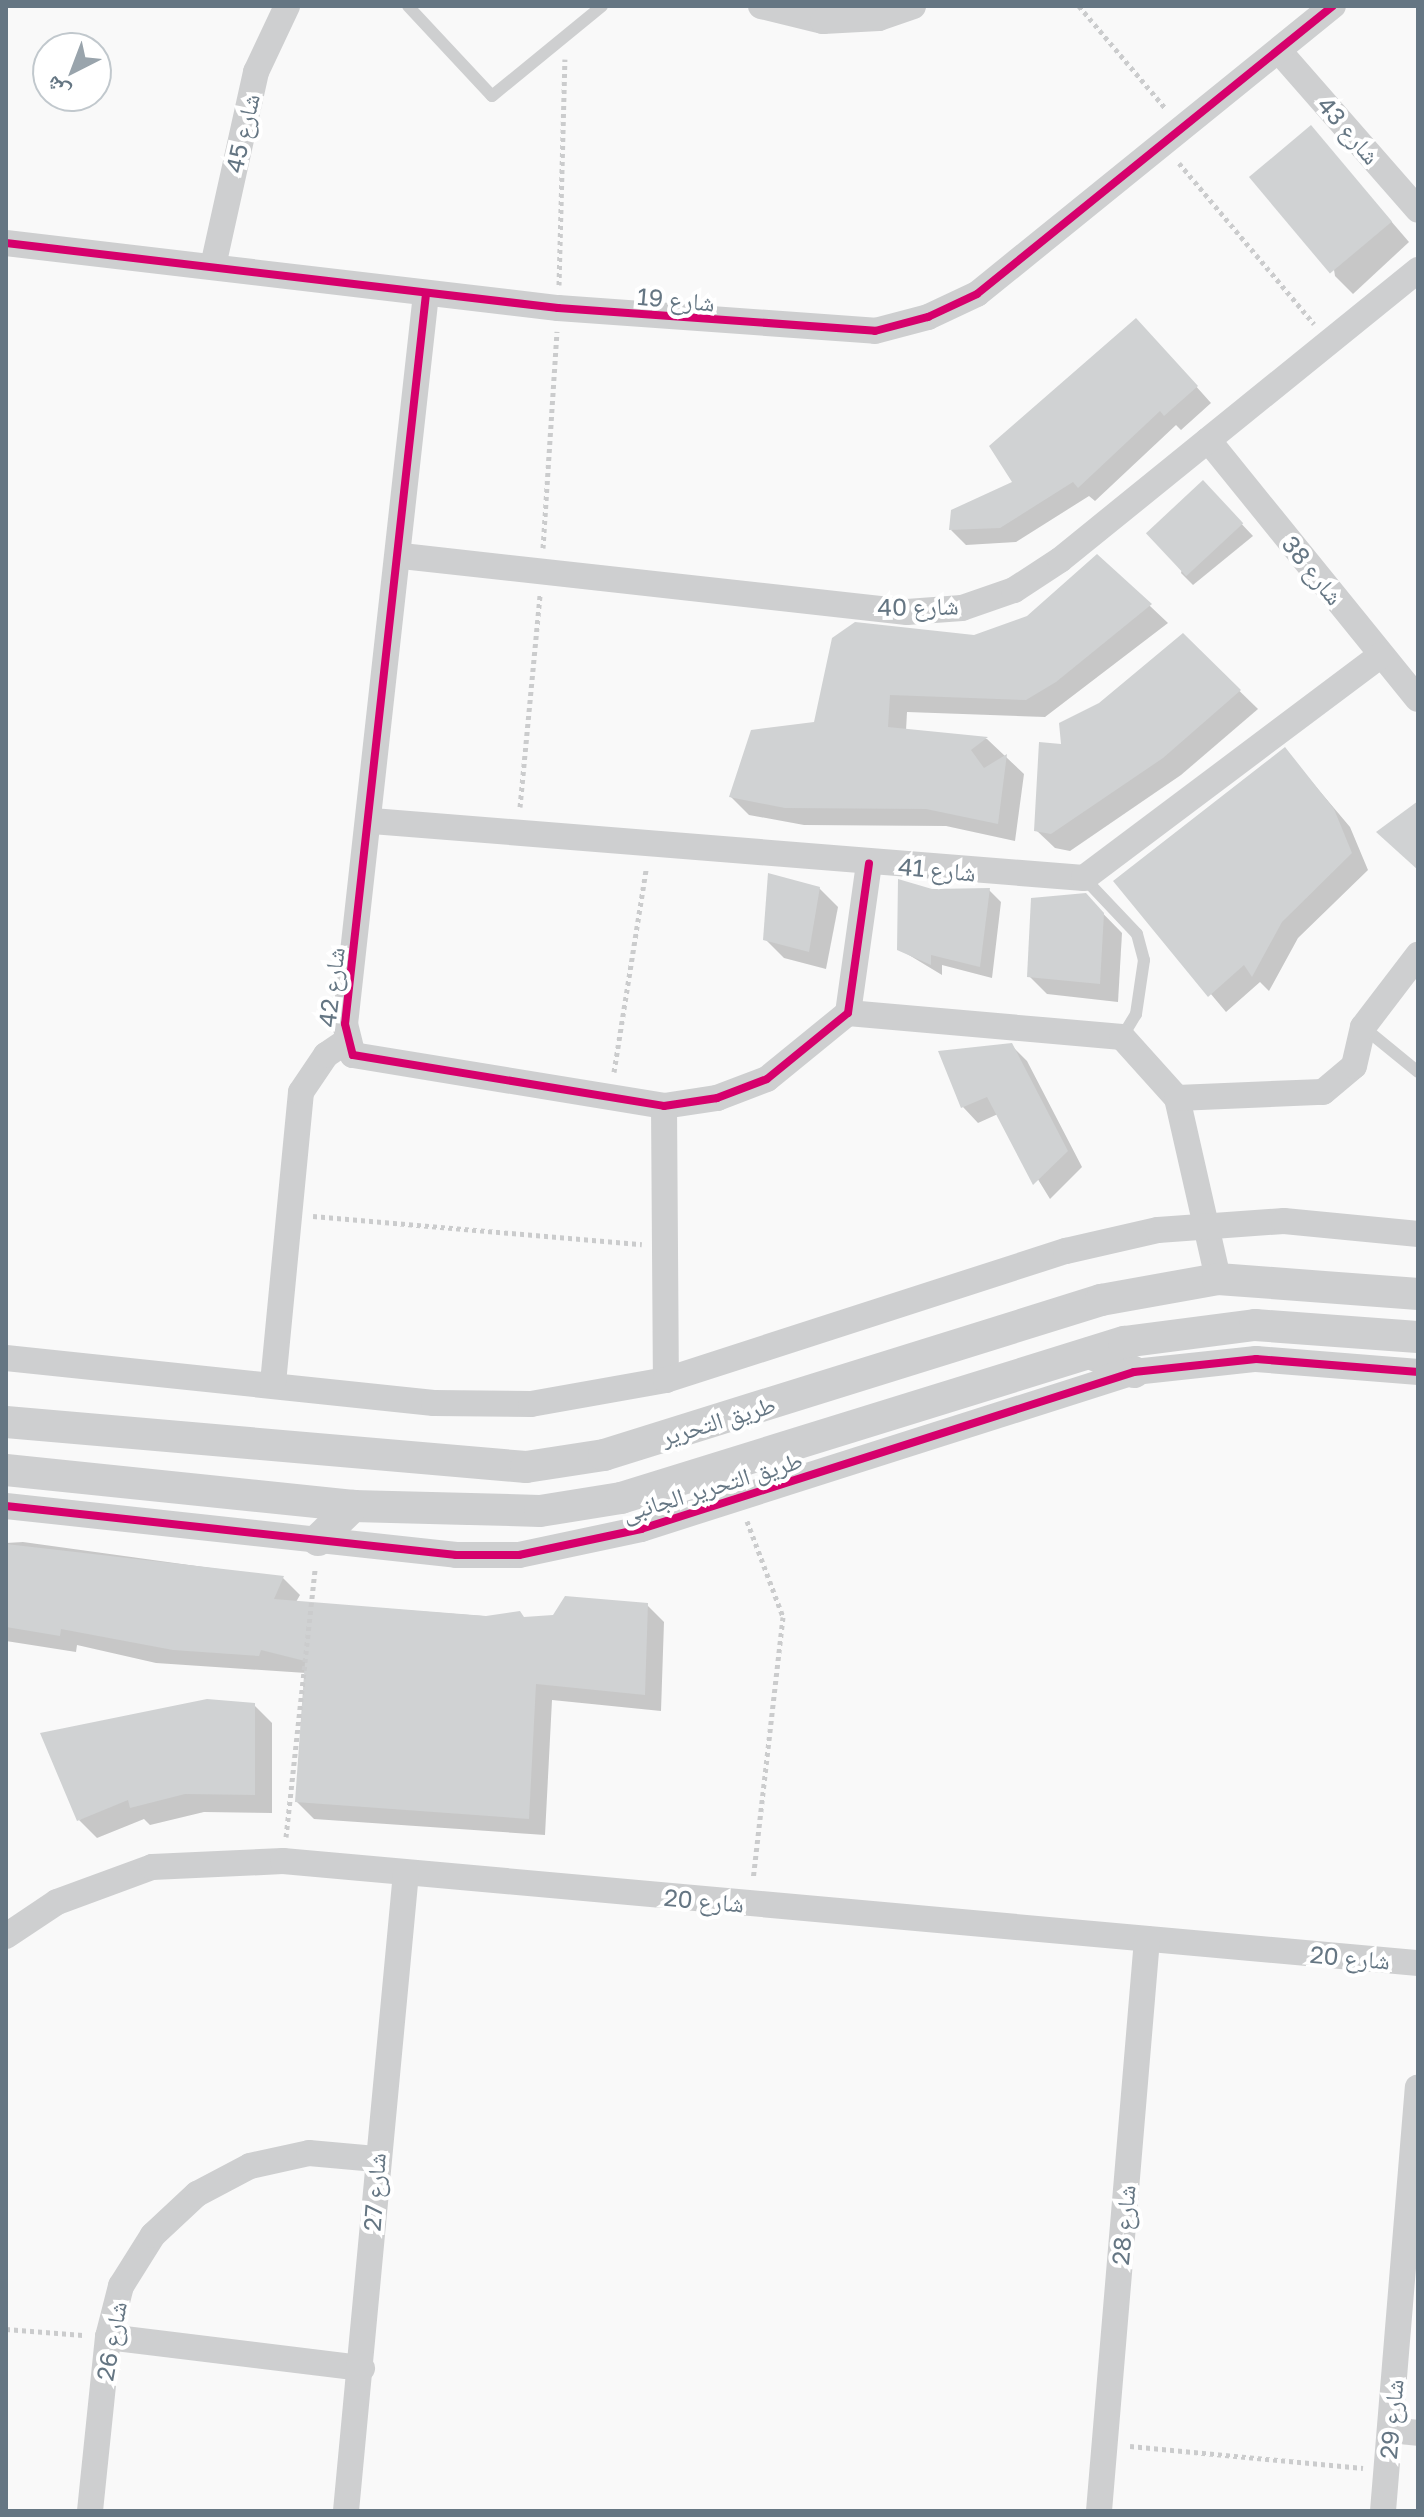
<!DOCTYPE html>
<html>
<head>
<meta charset="utf-8">
<style>
  body { margin:0 }
  #map { position:relative; width:1424px; height:2517px; overflow:hidden; background:#f9f9f9; font-family:"Golos Text","Noto Naskh Arabic",sans-serif }
  div>[style] { position:absolute }
  .shadow>* { inset:0; background:#0003 }
  .building>* { inset:0; background:#d0d2d3; transform-origin:0 0 }
  .path>* { height:5px; margin-top:-2.5px; transform-origin:0; background:repeating-linear-gradient(90deg,#cbcccd 0 4px,transparent 0 8px) }
  .service>* { height:12px; margin:-6px; padding:0 6px; transform-origin:6px; border-radius:6px; background:#cecfd0 }
  .minor>* { height:26px; margin:-13px; padding:0 13px; transform-origin:13px; border-radius:13px; background:#cecfd0 }
  .tertiary>* { height:32px; margin:-16px; padding:0 16px; transform-origin:16px; border-radius:16px; background:#cecfd0 }
  .cycleway>* { height:8px; margin:-4px; padding:0 4px; transform-origin:4px; border-radius:4px; background:#d6006c }
  span { translate:-50% -50%; white-space:nowrap; text-align:center; line-height:1.15; -webkit-text-stroke:8px #fff; paint-order:stroke }
  .street-label { font-size:24px; color:#657683 }
  .frame { position:absolute; inset:0; border:8px solid #657683; pointer-events:none }
  .north { position:absolute; left:32px; top:32px; width:80px; height:80px; box-sizing:border-box; background:#fff; border:2px solid #c1c8cd; border-radius:50%; rotate:222deg; font-size:22px; font-weight:700; line-height:32px; text-align:center; color:#657683 }
  .north::after { content:''; display:block; margin:auto; width:28px; height:36px; background:#99a4ac; clip-path:polygon(50% 0,100% 100%,50% 72%,0 100%) }
</style>
</head>
<body>
<div id="map">
  <div class="shadow">
    <i style="clip-path:polygon(1311px 128px,1409px 242px,1353px 294px,1335px 276px)"></i>
    <i style="clip-path:polygon(1151px 336px,1211px 403px,1181px 430px,1176px 425px,1095px 501px,1089px 496px,1016px 542px,966px 545px,951px 530px,1015px 483px)"></i>
    <i style="clip-path:polygon(1203px 483px,1253px 536px,1193px 585px,1181px 573px)"></i>
    <i style="clip-path:polygon(1097px 556px,1168px 623px,1045px 717px,907px 712px,906px 731px,987px 739px,1024px 774px,1015px 841px,946px 826px,804px 825px,749px 815px,731px 797px,816px 724px,974px 637px,1028px 618px)"></i>
    <i style="clip-path:polygon(1183px 636px,1258px 709px,1181px 775px,1070px 851px,1055px 848px,1036px 830px,1063px 746px)"></i>
    <i style="clip-path:polygon(1285px 750px,1350px 827px,1368px 870px,1298px 938px,1269px 991px,1260px 982px,1226px 1012px,1116px 881px)"></i>
    <i style="clip-path:polygon(819px 888px,838px 907px,826px 969px,784px 958px,766px 940px)"></i>
    <i style="clip-path:polygon(989px 890px,1001px 902px,992px 978px,942px 965px,942px 975px,899px 949px,932px 891px)"></i>
    <i style="clip-path:polygon(1085px 895px,1122px 933px,1118px 1002px,1047px 994px,1029px 976px)"></i>
    <i style="clip-path:polygon(1011px 1045px,1027px 1061px,1082px 1167px,1050px 1199px,998px 1114px,978px 1123px,963px 1107px)"></i>
    <i style="clip-path:polygon(23px 1542px,283px 1578px,300px 1595px,296px 1602px,525px 1619px,647px 1605px,664px 1622px,661px 1711px,552px 1700px,545px 1835px,314px 1819px,297px 1802px,306px 1673px,156px 1663px,77px 1645px,76px 1652px,6px 1641px,6px 1543px)"></i>
    <i style="clip-path:polygon(254px 1705px,272px 1723px,272px 1813px,204px 1812px,150px 1825px,144px 1819px,97px 1838px,79px 1820px)"></i>
  </div>
  <div class="building">
    <i style="left:1311px;top:125px;width:126px;height:81px;rotate:50deg"></i>
    <i style="clip-path:polygon(1136px 318px,1198px 386px,1164px 416px,1160px 411px,1078px 488px,1073px 482px,1000px 528px,949px 530px,951px 510px,1012px 482px,989px 446px)"></i>
    <i style="left:1203px;top:480px;width:59px;height:78px;rotate:47deg"></i>
    <i style="clip-path:polygon(1097px 554px,1152px 604px,1056px 682px,1026px 700px,890px 695px,888px 727px,988px 737px,971px 750px,984px 768px,1007px 754px,998px 824px,926px 809px,785px 808px,729px 797px,751px 730px,814px 722px,832px 638px,855px 622px,974px 635px,1027px 616px)"></i>
    <i style="clip-path:polygon(1183px 633px,1241px 690px,1163px 758px,1051px 834px,1034px 831px,1039px 742px,1061px 744px,1059px 723px,1099px 703px)"></i>
    <i style="clip-path:polygon(1285px 747px,1334px 809px,1352px 853px,1282px 922px,1252px 977px,1244px 965px,1208px 997px,1113px 881px)"></i>
    <i style="clip-path:polygon(1418px 801px,1418px 870px,1376px 832px)"></i>
    <i style="clip-path:polygon(768px 873px,820px 887px,809px 952px,763px 940px)"></i>
    <i style="clip-path:polygon(898px 879px,932px 889px,990px 888px,980px 967px,931px 955px,931px 965px,897px 950px)"></i>
    <i style="clip-path:polygon(1086px 893px,1104px 913px,1100px 984px,1027px 977px,1031px 898px)"></i>
    <i style="clip-path:polygon(1012px 1043px,1068px 1151px,1033px 1185px,987px 1097px,961px 1108px,938px 1051px)"></i>
    <i style="clip-path:polygon(6px 1544px,284px 1576px,274px 1599px,486px 1616px,520px 1611px,524px 1617px,553px 1615px,565px 1596px,648px 1603px,645px 1695px,536px 1684px,529px 1819px,295px 1802px,305px 1661px,261px 1650px,259px 1656px,173px 1650px,61px 1629px,60px 1636px,6px 1627px)"></i>
    <i style="clip-path:polygon(207px 1699px,255px 1703px,255px 1795px,185px 1794px,130px 1808px,128px 1800px,77px 1821px,40px 1733px)"></i>
  </div>
  <div class="path">
    <i style="left:1079px;top:6px;width:135px;rotate:49.8deg"></i>
    <i style="left:1179px;top:163px;width:210px;rotate:50deg"></i>
    <i style="left:559px;top:285px;width:226px;rotate:-88.5deg"></i>
    <i style="left:543px;top:548px;width:217px;rotate:-86.3deg"></i>
    <i style="left:520px;top:807px;width:214px;rotate:-84.6deg"></i>
    <i style="left:614px;top:1072px;width:206px;rotate:-81deg"></i>
    <i style="left:313px;top:1216px;width:330px;rotate:4.9deg"></i>
    <i style="left:747px;top:1521px;width:103px;rotate:69.4deg"></i>
    <i style="left:783px;top:1617px;width:264px;rotate:96.5deg"></i>
    <i style="left:286px;top:1837px;width:270px;rotate:-83.8deg"></i>
    <i style="left:6px;top:2329px;width:77px;rotate:4.5deg"></i>
    <i style="left:1130px;top:2446px;width:234px;rotate:5.4deg"></i>
  </div>
  <div class="service">
    <i style="left:408px;top:6px;width:123px;rotate:47deg"></i>
    <i style="left:492px;top:96px;width:142px;rotate:-39.3deg"></i>
    <i style="left:1084px;top:878px;width:77px;rotate:46.6deg"></i>
    <i style="left:1137px;top:934px;width:27px;rotate:75deg"></i>
    <i style="left:1144px;top:960px;width:55px;rotate:98.4deg"></i>
    <i style="left:1136px;top:1014px;width:27px;rotate:121deg"></i>
    <i style="left:1363px;top:1027px;width:71px;rotate:39.3deg"></i>
  </div>
  <div class="minor">
    <i style="left:761px;top:6px;width:64px;rotate:13.6deg"></i>
    <i style="left:823px;top:21px;width:56px;rotate:-3.1deg"></i>
    <i style="left:879px;top:18px;width:36px;rotate:-19deg"></i>
    <i style="left:1279px;top:51px;width:211px;rotate:48.8deg"></i>
    <i style="left:6px;top:243px;width:556px;rotate:6.72deg"></i>
    <i style="left:558px;top:308px;width:318px;rotate:4.1deg"></i>
    <i style="left:875px;top:331px;width:55px;rotate:-14.8deg"></i>
    <i style="left:928px;top:317px;width:54px;rotate:-25.1deg"></i>
    <i style="left:977px;top:294px;width:458px;rotate:-39deg"></i>
    <i style="left:213px;top:266px;width:199px;rotate:-77.5deg"></i>
    <i style="left:256px;top:72px;width:73px;rotate:-64.8deg"></i>
    <i style="left:426px;top:294px;width:734px;rotate:96.33deg"></i>
    <i style="left:345px;top:1024px;width:32px;rotate:76deg"></i>
    <i style="left:353px;top:1055px;width:315px;rotate:9.3deg"></i>
    <i style="left:664px;top:1106px;width:54px;rotate:-8.6deg"></i>
    <i style="left:717px;top:1098px;width:53px;rotate:-20.8deg"></i>
    <i style="left:767px;top:1079px;width:104px;rotate:-39.2deg"></i>
    <i style="left:848px;top:1013px;width:151px;rotate:-82deg"></i>
    <i style="left:1208px;top:440px;width:333px;rotate:51deg"></i>
    <i style="left:402px;top:556px;width:508px;rotate:6.33deg"></i>
    <i style="left:907px;top:612px;width:55px;rotate:-4.2deg"></i>
    <i style="left:962px;top:608px;width:55px;rotate:-19.1deg"></i>
    <i style="left:1014px;top:590px;width:55px;rotate:-33.1deg"></i>
    <i style="left:1060px;top:560px;width:461px;rotate:-39deg"></i>
    <i style="left:372px;top:821px;width:714px;rotate:4.58deg"></i>
    <i style="left:1084px;top:878px;width:371px;rotate:-36.9deg"></i>
    <i style="left:848px;top:1013px;width:275px;rotate:5deg"></i>
    <i style="left:1122px;top:1037px;width:82px;rotate:48deg"></i>
    <i style="left:1177px;top:1098px;width:186px;rotate:77.2deg"></i>
    <i style="left:1177px;top:1098px;width:146px;rotate:-2.4deg"></i>
    <i style="left:1323px;top:1092px;width:40px;rotate:-40deg"></i>
    <i style="left:1354px;top:1066px;width:40px;rotate:-77deg"></i>
    <i style="left:1363px;top:1027px;width:91px;rotate:-52.6deg"></i>
    <i style="left:664px;top:1106px;width:274px;rotate:89.6deg"></i>
    <i style="left:6px;top:1358px;width:430px;rotate:6deg"></i>
    <i style="left:434px;top:1403px;width:97px;rotate:0.6deg"></i>
    <i style="left:531px;top:1404px;width:137px;rotate:-10.1deg"></i>
    <i style="left:666px;top:1380px;width:420px;rotate:-17.9deg"></i>
    <i style="left:1066px;top:1251px;width:94px;rotate:-12.9deg"></i>
    <i style="left:1158px;top:1230px;width:126px;rotate:-4.1deg"></i>
    <i style="left:1284px;top:1221px;width:135px;rotate:5.5deg"></i>
    <i style="left:273px;top:1383px;width:292px;rotate:-84.5deg"></i>
    <i style="left:301px;top:1092px;width:45px;rotate:-56deg"></i>
    <i style="left:326px;top:1055px;width:23px;rotate:-34deg"></i>
    <i style="left:6px;top:1506px;width:453px;rotate:6.2deg"></i>
    <i style="left:456px;top:1555px;width:63px"></i>
    <i style="left:519px;top:1555px;width:125px;rotate:-12deg"></i>
    <i style="left:641px;top:1529px;width:517px;rotate:-17.66deg"></i>
    <i style="left:1134px;top:1372px;width:123px;rotate:-6.1deg"></i>
    <i style="left:1256px;top:1359px;width:163px;rotate:4.6deg"></i>
    <i style="left:6px;top:1936px;width:61px;rotate:-33.7deg"></i>
    <i style="left:57px;top:1902px;width:101px;rotate:-20.2deg"></i>
    <i style="left:152px;top:1867px;width:131px;rotate:-2.6deg"></i>
    <i style="left:283px;top:1861px;width:1140px;rotate:5.14deg"></i>
    <i style="left:108px;top:2337px;width:256px;rotate:7deg"></i>
    <i style="left:1390px;top:2430px;width:28px;rotate:6deg"></i>
    <i style="left:90px;top:2511px;width:175px;rotate:-84.1deg"></i>
    <i style="left:108px;top:2337px;width:53px;rotate:-75.7deg"></i>
    <i style="left:121px;top:2286px;width:60px;rotate:-57.9deg"></i>
    <i style="left:153px;top:2235px;width:60px;rotate:-43deg"></i>
    <i style="left:197px;top:2194px;width:60px;rotate:-27.8deg"></i>
    <i style="left:250px;top:2166px;width:60px;rotate:-12.4deg"></i>
    <i style="left:309px;top:2153px;width:67px;rotate:5.1deg"></i>
    <i style="left:346px;top:2511px;width:641px;rotate:-84.63deg"></i>
    <i style="left:1099px;top:2511px;width:574px;rotate:-85.2deg"></i>
    <i style="left:1383px;top:2511px;width:425px;rotate:-85.3deg"></i>
  </div>
  <div class="tertiary">
    <i style="left:1090px;top:1353px;width:48px;rotate:23.4deg"></i>
    <i style="left:6px;top:1422px;width:522px;rotate:4.95deg"></i>
    <i style="left:526px;top:1467px;width:79px;rotate:-8.7deg"></i>
    <i style="left:604px;top:1455px;width:521px;rotate:-17.32deg"></i>
    <i style="left:1101px;top:1300px;width:119px;rotate:-10.2deg"></i>
    <i style="left:1218px;top:1279px;width:201px;rotate:4.3deg"></i>
    <i style="left:6px;top:1470px;width:349px;rotate:5.9deg"></i>
    <i style="left:353px;top:1506px;width:187px;rotate:1.5deg"></i>
    <i style="left:540px;top:1511px;width:82px;rotate:-9.1deg"></i>
    <i style="left:621px;top:1498px;width:527px;rotate:-17.23deg"></i>
    <i style="left:1124px;top:1342px;width:132px;rotate:-7.4deg"></i>
    <i style="left:1255px;top:1325px;width:163px;rotate:4.2deg"></i>
    <i style="left:318px;top:1540px;width:49px;rotate:-44.2deg"></i>
  </div>
  <div class="cycleway">
    <i style="left:6px;top:243px;width:556px;rotate:6.72deg"></i>
    <i style="left:558px;top:308px;width:318px;rotate:4.1deg"></i>
    <i style="left:875px;top:331px;width:55px;rotate:-14.8deg"></i>
    <i style="left:928px;top:317px;width:54px;rotate:-25.1deg"></i>
    <i style="left:977px;top:294px;width:458px;rotate:-39deg"></i>
    <i style="left:426px;top:294px;width:734px;rotate:96.33deg"></i>
    <i style="left:345px;top:1024px;width:32px;rotate:76deg"></i>
    <i style="left:353px;top:1055px;width:315px;rotate:9.3deg"></i>
    <i style="left:664px;top:1106px;width:54px;rotate:-8.6deg"></i>
    <i style="left:717px;top:1098px;width:53px;rotate:-20.8deg"></i>
    <i style="left:767px;top:1079px;width:104px;rotate:-39.2deg"></i>
    <i style="left:848px;top:1013px;width:151px;rotate:-82deg"></i>
    <i style="left:6px;top:1506px;width:453px;rotate:6.2deg"></i>
    <i style="left:456px;top:1555px;width:63px"></i>
    <i style="left:519px;top:1555px;width:125px;rotate:-12deg"></i>
    <i style="left:641px;top:1529px;width:517px;rotate:-17.66deg"></i>
    <i style="left:1134px;top:1372px;width:123px;rotate:-6.1deg"></i>
    <i style="left:1256px;top:1359px;width:163px;rotate:4.6deg"></i>
  </div>
  <div class="street-label">
    <span style="left:1349px;top:130px;rotate:49deg">شارع 43</span>
    <span style="left:242px;top:133px;rotate:-77deg">شارع 45</span>
    <span style="left:676px;top:299px;rotate:5deg">شارع 19</span>
    <span style="left:1313px;top:570px;rotate:51deg">شارع 38</span>
    <span style="left:918px;top:606px;rotate:-1deg">شارع 40</span>
    <span style="left:937px;top:869px;rotate:5deg">شارع 41</span>
    <span style="left:331px;top:987px;rotate:-83deg">شارع 42</span>
    <span style="left:718px;top:1420px;rotate:-17deg">طريق التحرير</span>
    <span style="left:712px;top:1486px;rotate:-17deg">طريق التحرير الجانبى</span>
    <span style="left:704px;top:1900px;rotate:5deg">شارع 20</span>
    <span style="left:1350px;top:1957px;rotate:5deg">شارع 20</span>
    <span style="left:374px;top:2192px;rotate:-86deg">شارع 27</span>
    <span style="left:1123px;top:2225px;rotate:-85deg">شارع 28</span>
    <span style="left:111px;top:2341px;rotate:-80deg">شارع 26</span>
    <span style="left:1391px;top:2419px;rotate:-85deg">شارع 29</span>
  </div>
  <div class="frame"></div>
  <div class="north">ش</div>
</div>
</body>
</html>
